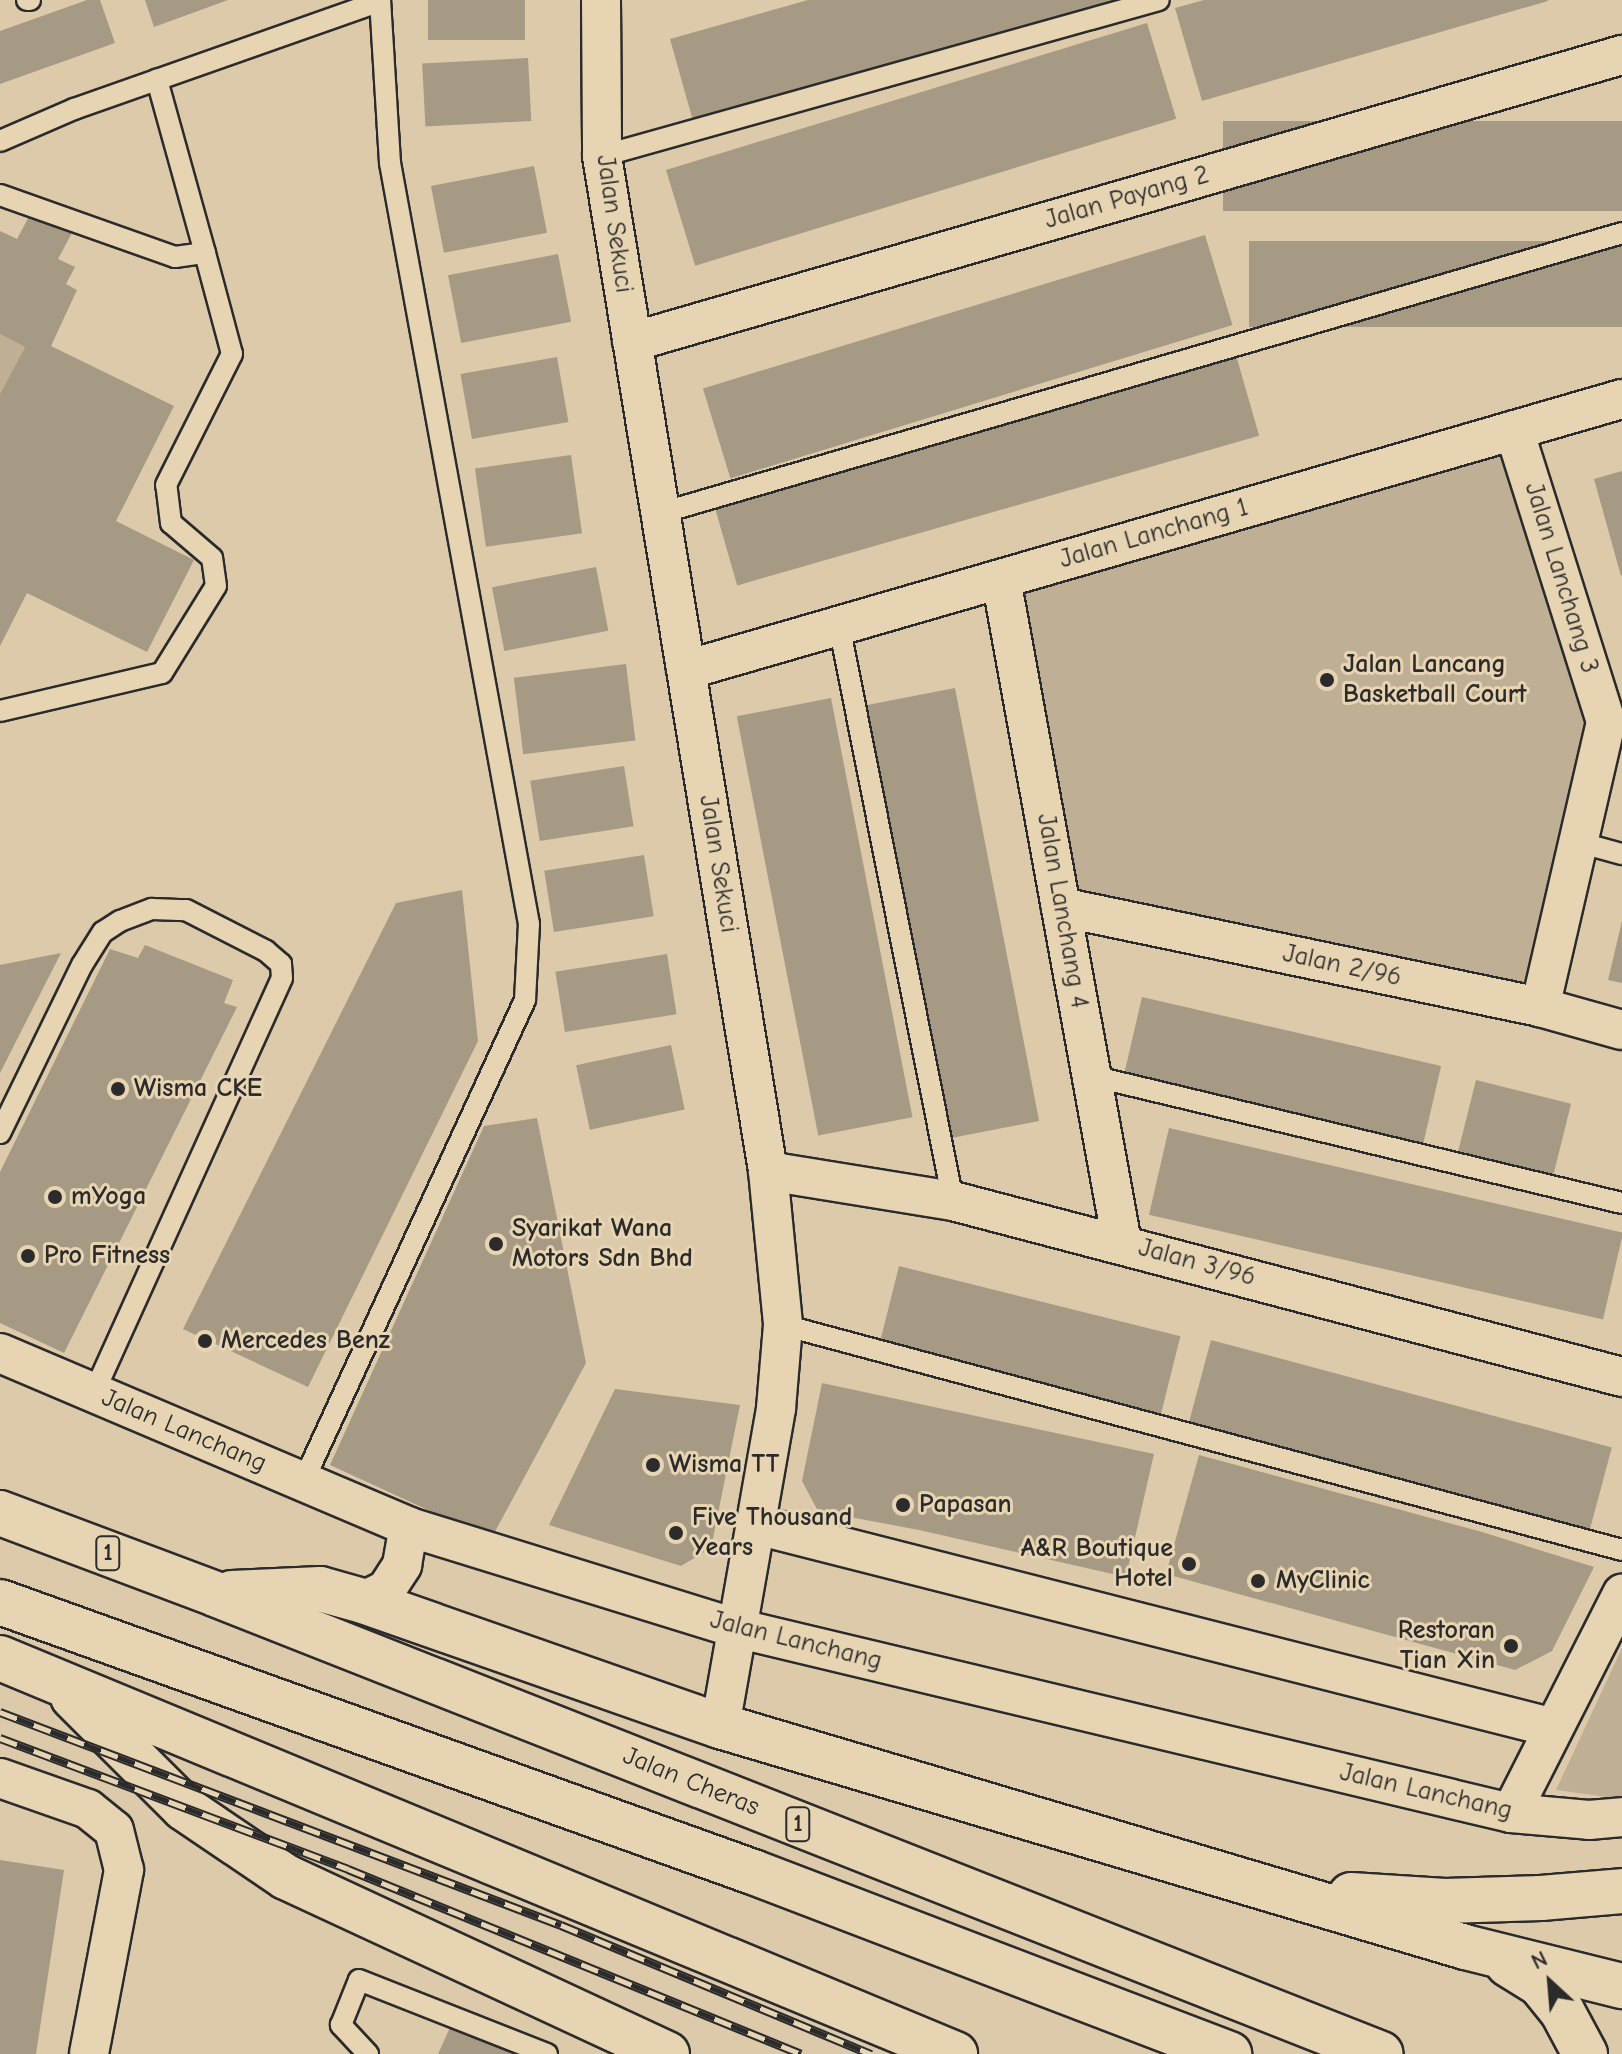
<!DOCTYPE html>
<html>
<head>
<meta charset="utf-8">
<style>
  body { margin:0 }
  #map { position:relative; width:1622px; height:2054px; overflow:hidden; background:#dccaaa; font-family:"Comic Neue",sans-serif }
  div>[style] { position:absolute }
  .green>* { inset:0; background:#beaf95 }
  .building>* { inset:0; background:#a79a84; transform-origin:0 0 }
  .roads { filter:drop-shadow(2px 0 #2b2b2b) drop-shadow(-2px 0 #2b2b2b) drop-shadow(0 2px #2b2b2b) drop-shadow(0 -2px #2b2b2b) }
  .service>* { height:20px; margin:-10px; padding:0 10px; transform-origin:10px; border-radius:10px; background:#e7d4b2 }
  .minor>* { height:38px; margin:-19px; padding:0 19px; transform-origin:19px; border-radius:19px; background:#e7d4b2 }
  .trunk>* { height:44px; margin:-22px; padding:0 22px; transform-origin:22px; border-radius:22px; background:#e7d4b2 }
  .rail>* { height:9px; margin-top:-4.5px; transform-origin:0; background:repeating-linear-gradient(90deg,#e7d4b2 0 18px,#2b2b2b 0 36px); box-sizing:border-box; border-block:2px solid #2b2b2b }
  .dots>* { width:22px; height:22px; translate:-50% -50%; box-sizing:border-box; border:4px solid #e7d4b2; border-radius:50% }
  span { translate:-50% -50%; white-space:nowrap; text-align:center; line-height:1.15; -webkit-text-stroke:6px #e7d4b2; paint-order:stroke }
  .shield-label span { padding:2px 6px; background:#e7d4b2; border:2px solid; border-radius:6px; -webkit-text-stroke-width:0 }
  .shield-label { font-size:24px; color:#2b2b2b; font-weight:700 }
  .street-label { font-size:26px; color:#2b2b2b }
  .poi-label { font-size:26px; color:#2b2b2b; font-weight:700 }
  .left { translate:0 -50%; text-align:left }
  .right { translate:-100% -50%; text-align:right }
  .north { position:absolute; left:1510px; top:1942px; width:80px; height:80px; -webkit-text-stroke:6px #e7d4b2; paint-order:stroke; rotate:334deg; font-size:22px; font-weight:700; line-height:32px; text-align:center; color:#2b2b2b }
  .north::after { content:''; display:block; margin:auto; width:28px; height:36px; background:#2b2b2b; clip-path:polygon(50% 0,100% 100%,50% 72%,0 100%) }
</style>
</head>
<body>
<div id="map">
  <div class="green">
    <i style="clip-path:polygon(0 334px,25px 347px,0 394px)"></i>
    <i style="clip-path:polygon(1514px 430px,1606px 722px,1540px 1007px,1061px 907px,1001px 579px)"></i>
    <i style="clip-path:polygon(1622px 1648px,1622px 1799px,1556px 1790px)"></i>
  </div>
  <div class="building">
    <i style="clip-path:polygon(87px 0,100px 0,115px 43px,0 84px,0 31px)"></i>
    <i style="clip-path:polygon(145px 0,228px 0,154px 27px)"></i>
    <i style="left:428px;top:0;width:97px;height:40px"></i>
    <i style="clip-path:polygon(808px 0,1116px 0,1116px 1px,693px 121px,670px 39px)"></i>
    <i style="clip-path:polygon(1204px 0,1548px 0,1548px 1px,1202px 101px,1175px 8px)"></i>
    <i style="left:1147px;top:23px;width:100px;height:503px;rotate:73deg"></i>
    <i style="left:528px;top:58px;width:63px;height:106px;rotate:87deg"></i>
    <i style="left:1622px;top:121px;width:90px;height:399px;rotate:90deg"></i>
    <i style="left:534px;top:166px;width:68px;height:105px;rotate:79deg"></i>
    <i style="clip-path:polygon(32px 211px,73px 231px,58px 259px,75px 267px,66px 284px,77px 290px,51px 346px,174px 406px,116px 521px,194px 560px,147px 652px,27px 593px,0 646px,0 394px,25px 347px,0 334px,0 231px,17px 239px)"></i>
    <i style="left:1205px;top:235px;width:94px;height:525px;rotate:73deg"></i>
    <i style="left:1622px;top:241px;width:86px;height:373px;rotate:90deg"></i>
    <i style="left:558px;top:254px;width:69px;height:112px;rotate:79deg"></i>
    <i style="left:1236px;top:355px;width:84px;height:543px;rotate:74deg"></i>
    <i style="left:557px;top:357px;width:66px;height:98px;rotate:80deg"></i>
    <i style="left:571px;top:455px;width:79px;height:97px;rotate:82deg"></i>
    <i style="clip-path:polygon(1622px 471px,1622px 575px,1621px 576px,1594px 479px)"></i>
    <i style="left:596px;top:567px;width:65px;height:106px;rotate:79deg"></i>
    <i style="left:626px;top:664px;width:77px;height:113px;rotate:83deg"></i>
    <i style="left:955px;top:688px;width:441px;height:92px;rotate:79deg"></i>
    <i style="left:831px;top:698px;width:427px;height:96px;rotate:79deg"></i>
    <i style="left:624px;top:766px;width:61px;height:95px;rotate:81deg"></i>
    <i style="left:644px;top:855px;width:62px;height:101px;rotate:81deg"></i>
    <i style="clip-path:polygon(462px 890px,478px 1041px,308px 1387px,183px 1329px,396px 903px)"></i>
    <i style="clip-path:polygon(1622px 921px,1622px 983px,1608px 980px)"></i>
    <i style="clip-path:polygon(145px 945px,233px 980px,224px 1003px,237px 1007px,64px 1353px,0 1323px,0 1172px,110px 949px,138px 958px)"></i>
    <i style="clip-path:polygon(61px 953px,0 1073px,0 965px)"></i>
    <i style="left:667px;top:954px;width:61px;height:113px;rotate:81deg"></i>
    <i style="left:1142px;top:997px;width:307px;height:83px;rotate:13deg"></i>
    <i style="left:671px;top:1045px;width:66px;height:97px;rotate:78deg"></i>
    <i style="left:1476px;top:1080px;width:98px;height:74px;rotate:14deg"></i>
    <i style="clip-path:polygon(537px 1118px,586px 1363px,491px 1539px,330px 1465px,484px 1126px)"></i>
    <i style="left:1169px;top:1128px;width:466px;height:89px;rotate:13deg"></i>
    <i style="left:899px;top:1266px;width:290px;height:82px;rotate:14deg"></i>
    <i style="left:1211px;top:1340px;width:415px;height:86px;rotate:15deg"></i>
    <i style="clip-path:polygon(822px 1383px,1154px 1454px,1126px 1577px,919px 1530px,818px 1511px,802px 1481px)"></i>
    <i style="clip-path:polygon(615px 1389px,740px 1405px,711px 1548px,681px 1566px,549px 1525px)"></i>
    <i style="clip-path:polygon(1199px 1455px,1482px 1532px,1594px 1567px,1552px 1651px,1515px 1670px,1166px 1574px)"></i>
    <i style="clip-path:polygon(0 1860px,64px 1870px,36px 2054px,0 2054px)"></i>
    <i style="clip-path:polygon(452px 2023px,525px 2054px,438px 2054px)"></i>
  </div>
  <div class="roads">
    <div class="service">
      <i style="left:27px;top:0;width:3px"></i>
      <i style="left:0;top:141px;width:81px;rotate:-23.4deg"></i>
      <i style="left:74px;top:109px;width:324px;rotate:-19.4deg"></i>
      <i style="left:602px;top:156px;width:578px;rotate:-15.65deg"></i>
      <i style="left:0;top:195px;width:186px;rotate:19.5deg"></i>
      <i style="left:175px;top:257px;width:30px;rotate:-8deg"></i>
      <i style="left:205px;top:253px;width:180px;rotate:-105.5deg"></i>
      <i style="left:661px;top:513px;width:1001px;rotate:-16.24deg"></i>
      <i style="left:839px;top:625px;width:587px;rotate:78.8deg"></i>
      <i style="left:0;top:711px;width:166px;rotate:-13.2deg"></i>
      <i style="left:162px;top:673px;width:102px;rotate:-58.2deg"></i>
      <i style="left:216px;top:586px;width:28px;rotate:-98deg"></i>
      <i style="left:212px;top:558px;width:54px;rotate:-139.5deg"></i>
      <i style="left:171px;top:523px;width:38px;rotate:-97deg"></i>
      <i style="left:166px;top:485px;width:147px;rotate:-63.3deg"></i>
      <i style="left:232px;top:354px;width:105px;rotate:-105deg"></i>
      <i style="left:1578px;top:842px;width:46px;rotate:15.3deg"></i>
      <i style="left:1092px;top:1076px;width:545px;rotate:13.48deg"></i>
      <i style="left:0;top:1133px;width:187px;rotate:-64deg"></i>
      <i style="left:82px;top:965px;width:39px;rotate:-58deg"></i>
      <i style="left:103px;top:932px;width:20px;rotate:-33deg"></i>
      <i style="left:120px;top:921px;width:34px;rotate:-21deg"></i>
      <i style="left:152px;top:909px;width:34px;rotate:2deg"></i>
      <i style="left:186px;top:910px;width:90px;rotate:27.1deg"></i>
      <i style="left:266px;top:951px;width:20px;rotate:41deg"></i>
      <i style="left:281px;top:964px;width:14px;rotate:86deg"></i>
      <i style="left:282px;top:978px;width:456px;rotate:114.4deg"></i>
      <i style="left:783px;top:1325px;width:869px;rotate:15.01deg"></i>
      <i style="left:303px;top:1482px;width:531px;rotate:-65.27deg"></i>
      <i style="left:525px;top:1000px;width:76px;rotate:-87deg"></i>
      <i style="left:529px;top:924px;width:774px;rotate:-100.35deg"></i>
      <i style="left:390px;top:163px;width:163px;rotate:-93.5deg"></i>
      <i style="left:368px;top:2054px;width:40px;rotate:-133deg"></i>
      <i style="left:341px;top:2025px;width:48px;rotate:-68.2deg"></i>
      <i style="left:359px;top:1980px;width:202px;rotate:21.5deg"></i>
    </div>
    <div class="minor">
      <i style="left:601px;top:0;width:156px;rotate:89.6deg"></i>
      <i style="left:602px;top:156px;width:1028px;rotate:80.71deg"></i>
      <i style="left:768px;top:1171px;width:155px;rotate:84.4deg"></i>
      <i style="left:783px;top:1325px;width:84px;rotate:94.8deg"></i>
      <i style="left:776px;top:1409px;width:322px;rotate:100deg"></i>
      <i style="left:632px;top:342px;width:1031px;rotate:-16.17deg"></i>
      <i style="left:1514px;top:430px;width:306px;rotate:72.5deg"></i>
      <i style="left:1606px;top:722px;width:293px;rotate:103deg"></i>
      <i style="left:1001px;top:579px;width:675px;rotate:79.67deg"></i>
      <i style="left:686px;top:670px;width:974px;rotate:-16.15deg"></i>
      <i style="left:1061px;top:907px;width:489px;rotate:11.8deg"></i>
      <i style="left:1540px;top:1007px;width:85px;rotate:15.7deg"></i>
      <i style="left:768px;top:1171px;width:187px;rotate:9.2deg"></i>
      <i style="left:953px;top:1201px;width:692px;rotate:14.74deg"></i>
      <i style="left:0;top:1353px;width:444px;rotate:23deg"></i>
      <i style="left:409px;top:1527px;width:342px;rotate:17.2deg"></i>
      <i style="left:736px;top:1628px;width:797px;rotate:13.43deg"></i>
      <i style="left:1511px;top:1813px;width:78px;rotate:5.1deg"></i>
      <i style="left:1589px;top:1820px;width:33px;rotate:-5deg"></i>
      <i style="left:757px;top:1525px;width:822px;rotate:14.29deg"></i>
      <i style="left:363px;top:1601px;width:25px;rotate:-26deg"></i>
      <i style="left:386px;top:1590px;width:30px;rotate:-57deg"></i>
      <i style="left:402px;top:1565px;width:39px;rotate:-80deg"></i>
      <i style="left:0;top:1778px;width:93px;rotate:19.4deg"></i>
      <i style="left:88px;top:1809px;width:33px;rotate:39deg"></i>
      <i style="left:114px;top:1830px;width:41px;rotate:76deg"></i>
      <i style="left:124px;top:1870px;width:187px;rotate:100.8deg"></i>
      <i style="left:1511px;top:1813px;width:246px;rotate:-63.1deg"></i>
    </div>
    <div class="trunk">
      <i style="left:0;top:1513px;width:230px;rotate:20.6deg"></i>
      <i style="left:215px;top:1594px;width:1253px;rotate:21.53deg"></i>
      <i style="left:232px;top:1593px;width:88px;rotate:-2.6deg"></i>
      <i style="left:320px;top:1589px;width:45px;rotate:15.6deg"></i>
      <i style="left:363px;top:1601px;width:378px;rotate:19.3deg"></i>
      <i style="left:720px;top:1726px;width:777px;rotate:16.52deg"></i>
      <i style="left:1465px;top:1947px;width:162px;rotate:14deg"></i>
      <i style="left:0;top:1602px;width:800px;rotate:19.73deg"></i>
      <i style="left:753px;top:1872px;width:510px;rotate:20.92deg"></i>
      <i style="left:0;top:1658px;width:1034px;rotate:22.52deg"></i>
      <i style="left:73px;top:1697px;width:157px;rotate:45deg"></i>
      <i style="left:184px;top:1808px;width:123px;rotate:34.1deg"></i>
      <i style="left:286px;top:1877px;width:420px;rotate:24.9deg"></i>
      <i style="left:1351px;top:1895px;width:94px;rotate:3.7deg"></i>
      <i style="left:1445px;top:1901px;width:96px;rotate:-1.8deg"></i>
      <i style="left:1541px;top:1898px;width:81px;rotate:-4.9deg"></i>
      <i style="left:1508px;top:1964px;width:38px;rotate:32deg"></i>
      <i style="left:1540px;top:1984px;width:35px;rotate:51deg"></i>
      <i style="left:1562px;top:2011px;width:49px;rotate:61.9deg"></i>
    </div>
  </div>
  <div class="rail">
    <i style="left:0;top:1712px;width:600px;rotate:20.79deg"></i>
    <i style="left:561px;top:1925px;width:336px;rotate:22.6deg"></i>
    <i style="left:0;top:1738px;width:372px;rotate:20.6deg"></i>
    <i style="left:348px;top:1869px;width:489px;rotate:22.2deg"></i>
  </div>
  <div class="dots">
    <i style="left:1327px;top:680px;background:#2b2b2b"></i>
    <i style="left:118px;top:1089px;background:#2b2b2b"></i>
    <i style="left:55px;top:1197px;background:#2b2b2b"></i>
    <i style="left:496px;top:1244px;background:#2b2b2b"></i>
    <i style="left:28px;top:1256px;background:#2b2b2b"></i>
    <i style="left:205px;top:1341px;background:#2b2b2b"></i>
    <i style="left:653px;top:1465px;background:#2b2b2b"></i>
    <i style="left:903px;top:1505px;background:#2b2b2b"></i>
    <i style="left:676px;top:1533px;background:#2b2b2b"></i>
    <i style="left:1189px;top:1564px;background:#2b2b2b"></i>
    <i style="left:1258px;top:1581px;background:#2b2b2b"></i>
    <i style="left:1511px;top:1646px;background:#2b2b2b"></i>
  </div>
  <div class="shield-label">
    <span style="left:108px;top:1553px">1</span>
    <span style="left:798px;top:1824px">1</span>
  </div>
  <div class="street-label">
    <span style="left:1127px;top:198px;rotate:-16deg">Jalan Payang 2</span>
    <span style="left:614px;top:224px;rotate:82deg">Jalan Sekuci</span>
    <span style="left:1154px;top:534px;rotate:-16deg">Jalan Lanchang 1</span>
    <span style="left:1561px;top:578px;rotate:73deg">Jalan Lanchang 3</span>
    <span style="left:718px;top:864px;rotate:81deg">Jalan Sekuci</span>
    <span style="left:1062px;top:911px;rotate:80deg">Jalan Lanchang 4</span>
    <span style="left:1342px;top:966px;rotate:12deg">Jalan 2/96</span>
    <span style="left:1197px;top:1263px;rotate:15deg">Jalan 3/96</span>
    <span style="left:184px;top:1431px;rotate:23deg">Jalan Lanchang</span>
    <span style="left:796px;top:1641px;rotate:14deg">Jalan Lanchang</span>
    <span style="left:691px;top:1782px;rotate:22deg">Jalan Cheras</span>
    <span style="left:1426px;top:1792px;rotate:13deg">Jalan Lanchang</span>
  </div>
  <div class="poi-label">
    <span class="left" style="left:1343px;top:680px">Jalan Lancang<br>Basketball Court</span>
    <span class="left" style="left:134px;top:1089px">Wisma CKE</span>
    <span class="left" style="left:71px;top:1197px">mYoga</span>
    <span class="left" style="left:512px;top:1244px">Syarikat Wana<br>Motors Sdn Bhd</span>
    <span class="left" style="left:44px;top:1256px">Pro Fitness</span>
    <span class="left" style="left:221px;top:1341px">Mercedes Benz</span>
    <span class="left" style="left:669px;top:1465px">Wisma TT</span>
    <span class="left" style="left:919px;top:1505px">Papasan</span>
    <span class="left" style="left:692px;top:1533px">Five Thousand<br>Years</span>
    <span class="right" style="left:1173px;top:1564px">A&amp;R Boutique<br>Hotel</span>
    <span class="left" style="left:1276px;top:1581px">MyClinic</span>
    <span class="right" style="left:1495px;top:1646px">Restoran<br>Tian Xin</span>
  </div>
  <div class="north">N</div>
</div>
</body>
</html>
